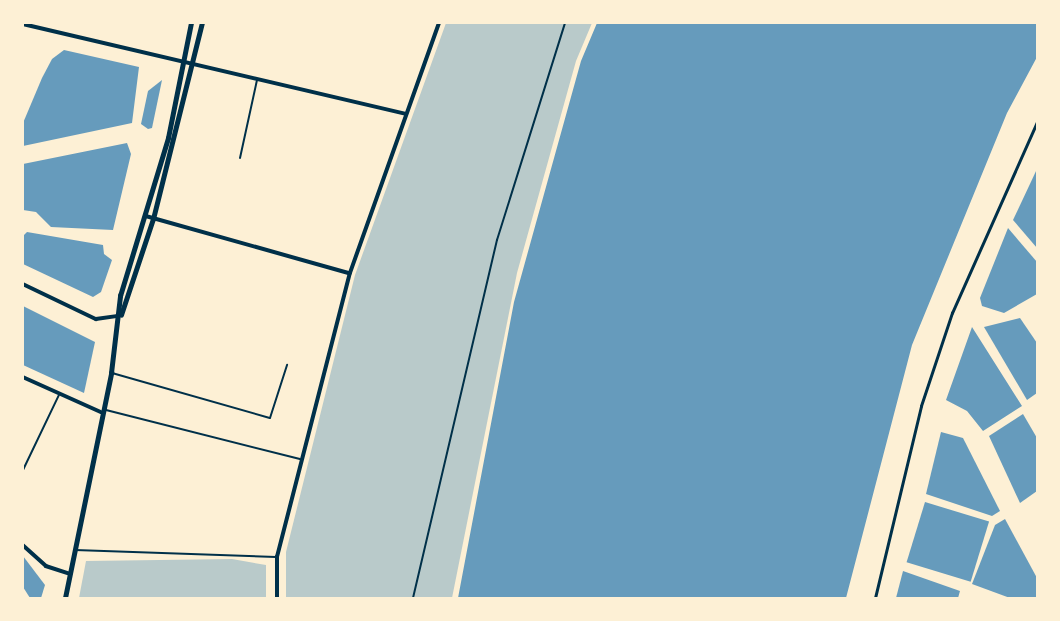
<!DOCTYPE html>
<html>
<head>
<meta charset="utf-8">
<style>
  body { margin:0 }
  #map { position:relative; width:1060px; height:621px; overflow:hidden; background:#fdf0d5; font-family:"Varela Round",sans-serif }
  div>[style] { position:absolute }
  .green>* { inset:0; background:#b9caca }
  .water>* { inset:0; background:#669bbc; transform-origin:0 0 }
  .path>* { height:2px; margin:-1px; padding:0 1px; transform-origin:1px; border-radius:1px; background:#003049 }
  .service>* { height:2px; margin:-1px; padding:0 1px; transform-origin:1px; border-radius:1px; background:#003049 }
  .pedestrian>* { height:2.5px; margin:-1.25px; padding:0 1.25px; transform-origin:1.25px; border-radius:1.25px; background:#003049 }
  .minor>* { height:3.5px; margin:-1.75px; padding:0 1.75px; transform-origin:1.75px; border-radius:1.75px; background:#003049 }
  .tertiary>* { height:4.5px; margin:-2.25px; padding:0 2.25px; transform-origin:2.25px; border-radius:2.25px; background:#003049 }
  span { translate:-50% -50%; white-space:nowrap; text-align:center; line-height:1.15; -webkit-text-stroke:6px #fdf0d5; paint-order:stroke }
  .frame { position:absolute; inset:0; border:24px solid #fdf0d5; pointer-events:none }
</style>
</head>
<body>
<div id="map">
  <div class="green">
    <i style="clip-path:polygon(446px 23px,592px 23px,576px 61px,517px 273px,452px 598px,286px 598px,286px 552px,355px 275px)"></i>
    <i style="clip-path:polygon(232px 559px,266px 565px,266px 598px,79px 598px,86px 561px)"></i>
  </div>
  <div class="water">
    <i style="clip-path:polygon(597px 23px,1037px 23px,1037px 57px,1007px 113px,912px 345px,846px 598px,458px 598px,514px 302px,581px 61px)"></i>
    <i style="clip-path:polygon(64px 50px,139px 67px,132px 123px,23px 146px,23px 123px,42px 78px,52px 59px)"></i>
    <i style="clip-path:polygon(162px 80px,152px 128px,148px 129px,141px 124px,148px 91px)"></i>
    <i style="clip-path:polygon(127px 143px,131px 154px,113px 230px,51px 227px,36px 212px,23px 210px,23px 164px)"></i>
    <i style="clip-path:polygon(1037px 169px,1037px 248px,1013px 220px)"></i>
    <i style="clip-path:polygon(1008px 228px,1037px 262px,1037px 294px,1004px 313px,982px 306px,980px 298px)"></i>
    <i style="clip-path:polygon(27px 232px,103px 245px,104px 254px,112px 260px,101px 292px,93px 297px,23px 264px,23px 236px)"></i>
    <i style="clip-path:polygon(23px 306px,95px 342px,84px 393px,23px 365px)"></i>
    <i style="clip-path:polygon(1020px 318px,1037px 343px,1037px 393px,1027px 400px,984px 327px)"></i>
    <i style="clip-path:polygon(972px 327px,1022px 406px,983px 431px,967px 411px,946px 400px)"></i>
    <i style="clip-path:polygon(1023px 414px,1037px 438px,1037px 491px,1020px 503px,989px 436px)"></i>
    <i style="clip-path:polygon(941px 432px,963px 438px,1000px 511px,992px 516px,926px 494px)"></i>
    <i style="left:925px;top:502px;width:67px;height:63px;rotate:17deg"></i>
    <i style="clip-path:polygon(1005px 519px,1037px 578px,1037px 598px,1010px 598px,972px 584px,995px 525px)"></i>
    <i style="clip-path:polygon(23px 556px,45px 585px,41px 598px,30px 598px,23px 587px)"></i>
    <i style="clip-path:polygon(903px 571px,960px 591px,958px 598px,896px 598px)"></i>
  </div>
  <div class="path">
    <i style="left:413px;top:598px;width:368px;rotate:-76.8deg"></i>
    <i style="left:497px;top:240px;width:227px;rotate:-72.6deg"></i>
  </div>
  <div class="service">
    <i style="left:240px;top:158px;width:80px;rotate:-77.7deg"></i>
    <i style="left:112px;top:373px;width:164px;rotate:15.9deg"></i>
    <i style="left:270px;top:418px;width:56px;rotate:-72.2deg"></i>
    <i style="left:106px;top:410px;width:200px;rotate:14.2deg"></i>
    <i style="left:23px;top:470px;width:83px;rotate:-64.4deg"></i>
    <i style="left:75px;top:550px;width:201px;rotate:2deg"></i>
  </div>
  <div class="pedestrian">
    <i style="left:875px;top:598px;width:197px;rotate:-76.5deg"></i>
    <i style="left:921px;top:406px;width:98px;rotate:-71.6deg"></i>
    <i style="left:952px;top:313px;width:209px;rotate:-66deg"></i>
  </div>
  <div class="minor">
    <i style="left:23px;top:24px;width:393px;rotate:13.2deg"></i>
    <i style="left:146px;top:216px;width:211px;rotate:15.7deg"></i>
    <i style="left:23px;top:284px;width:81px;rotate:25.6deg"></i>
    <i style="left:96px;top:319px;width:22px;rotate:-8deg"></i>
    <i style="left:23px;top:377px;width:85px;rotate:24.2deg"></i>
    <i style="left:23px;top:545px;width:31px;rotate:42deg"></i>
    <i style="left:46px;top:566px;width:25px;rotate:18deg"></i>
    <i style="left:277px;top:598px;width:41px;rotate:-90deg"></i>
    <i style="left:277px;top:557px;width:293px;rotate:-75.6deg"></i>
    <i style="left:350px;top:273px;width:265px;rotate:-70.4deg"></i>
  </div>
  <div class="tertiary">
    <i style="left:121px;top:315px;width:101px;rotate:-71.6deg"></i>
    <i style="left:153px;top:219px;width:202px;rotate:-76deg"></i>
    <i style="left:65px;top:598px;width:230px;rotate:-78.4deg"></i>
    <i style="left:111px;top:373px;width:78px;rotate:-83.3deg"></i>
    <i style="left:120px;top:296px;width:165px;rotate:-73.1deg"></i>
    <i style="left:168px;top:138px;width:117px;rotate:-78.7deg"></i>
  </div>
  <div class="frame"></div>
</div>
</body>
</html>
